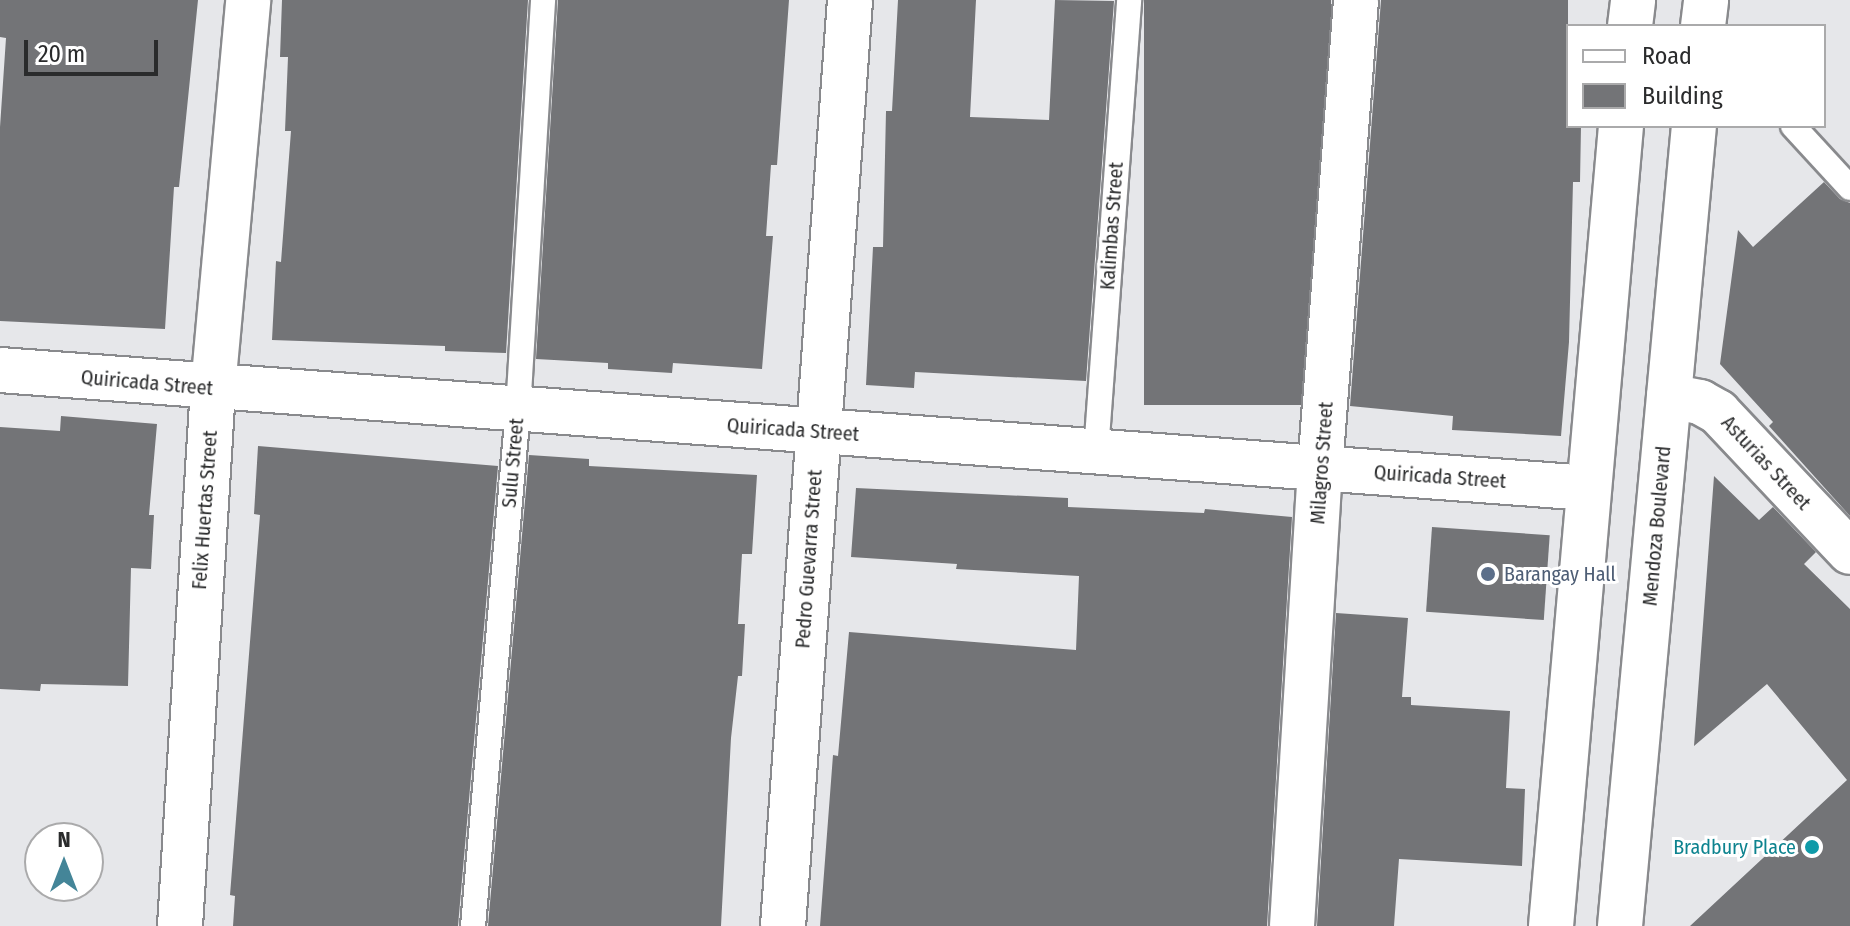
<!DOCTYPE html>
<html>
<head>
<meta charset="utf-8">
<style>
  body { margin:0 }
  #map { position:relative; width:1850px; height:926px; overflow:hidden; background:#e6e7ea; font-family:"Fira Sans Condensed",sans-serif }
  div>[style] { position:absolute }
  .building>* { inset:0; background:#737477; transform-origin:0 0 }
  .roads { filter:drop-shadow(2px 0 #898a8d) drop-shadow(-2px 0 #898a8d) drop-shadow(0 2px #898a8d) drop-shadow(0 -2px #898a8d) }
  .service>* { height:24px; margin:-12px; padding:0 12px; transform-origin:12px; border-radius:12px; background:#fff }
  .minor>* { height:44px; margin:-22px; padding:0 22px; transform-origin:22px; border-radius:22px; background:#fff }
  .tertiary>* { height:44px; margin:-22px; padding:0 22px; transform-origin:22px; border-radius:22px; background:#fff }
  .secondary>* { height:44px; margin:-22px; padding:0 22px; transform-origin:22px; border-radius:22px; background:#fff }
  .dots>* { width:22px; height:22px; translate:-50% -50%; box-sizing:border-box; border:4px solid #fff; border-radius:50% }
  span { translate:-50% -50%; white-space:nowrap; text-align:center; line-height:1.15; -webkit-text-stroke:6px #fff; paint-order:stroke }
  .street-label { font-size:20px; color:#2a2b2c }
  .service-label { font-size:20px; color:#4e5e75 }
  .left { translate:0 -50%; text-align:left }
  .culture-label { font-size:20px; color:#0d838f }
  .right { translate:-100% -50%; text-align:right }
  .legend { position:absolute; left:1566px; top:24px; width:260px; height:104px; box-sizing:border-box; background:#fff; border:2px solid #aaaaab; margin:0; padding:10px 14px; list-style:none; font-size:24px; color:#2a2b2c }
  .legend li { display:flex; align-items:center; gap:16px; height:40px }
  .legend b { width:40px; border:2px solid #aaaaab }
  .north { position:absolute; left:24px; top:822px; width:80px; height:80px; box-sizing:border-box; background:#fff; border:2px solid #aaaaab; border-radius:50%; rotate:0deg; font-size:22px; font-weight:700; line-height:32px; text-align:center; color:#2a2b2c }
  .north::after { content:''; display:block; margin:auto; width:28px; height:36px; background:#448598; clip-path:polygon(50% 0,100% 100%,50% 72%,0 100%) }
  .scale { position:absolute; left:24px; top:40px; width:134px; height:36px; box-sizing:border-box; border:4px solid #2a2b2c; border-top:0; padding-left:10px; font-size:24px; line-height:28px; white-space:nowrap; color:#2a2b2c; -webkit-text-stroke:6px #fff; paint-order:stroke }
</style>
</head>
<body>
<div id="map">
  <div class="building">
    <i style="clip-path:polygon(0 0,198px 0,179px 187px,174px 187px,165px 329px,0 321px,0 127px,6px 38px,0 37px)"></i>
    <i style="clip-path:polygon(282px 0,528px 0,506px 353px,445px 351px,445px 346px,272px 340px,276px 261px,281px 262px,291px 131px,285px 131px,288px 57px,280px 57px)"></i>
    <i style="clip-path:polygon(558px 0,789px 0,777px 165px,771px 165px,766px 236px,773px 236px,762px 369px,673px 363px,672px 373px,608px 369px,608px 363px,536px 359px)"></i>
    <i style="clip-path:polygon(898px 0,976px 0,970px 117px,1049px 120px,1055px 0,1114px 1px,1086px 381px,915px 372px,914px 388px,866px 385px,873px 247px,883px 247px,886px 111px,892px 111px)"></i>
    <i style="left:1144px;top:0;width:187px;height:405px"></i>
    <i style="clip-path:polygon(1381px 0,1568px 0,1568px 126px,1581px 126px,1580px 182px,1573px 182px,1569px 342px,1561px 436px,1452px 430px,1453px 416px,1350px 406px)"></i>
    <i style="clip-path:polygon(1824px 182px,1840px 199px,1850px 203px,1850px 516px,1769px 426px,1773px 422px,1720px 364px,1738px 230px,1753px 247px)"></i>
    <i style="clip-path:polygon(61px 416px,157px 424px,149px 515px,154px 515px,151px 569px,131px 568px,128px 686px,41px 684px,40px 691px,0 689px,0 427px,60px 431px)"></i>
    <i style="clip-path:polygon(258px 446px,498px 466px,458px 926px,233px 926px,235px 896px,230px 895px,260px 515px,254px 514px)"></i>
    <i style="clip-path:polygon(529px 455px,589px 459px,589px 466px,757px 475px,752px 554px,742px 554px,738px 624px,745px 624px,742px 676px,738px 676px,731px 738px,721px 926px,488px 926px)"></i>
    <i style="clip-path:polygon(1714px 476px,1759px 520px,1773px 507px,1816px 552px,1804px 564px,1850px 609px,1850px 926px,1690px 926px,1847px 780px,1767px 684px,1694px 746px)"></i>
    <i style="clip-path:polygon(856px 488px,1068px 498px,1068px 507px,1204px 513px,1205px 509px,1292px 517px,1267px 926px,820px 926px,833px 755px,838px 756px,849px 632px,1076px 650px,1079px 576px,956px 569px,957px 564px,851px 557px)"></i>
    <i style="left:1432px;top:527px;width:118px;height:85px;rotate:4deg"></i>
    <i style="clip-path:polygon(1336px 613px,1408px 618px,1402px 697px,1411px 697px,1411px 705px,1510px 711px,1506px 788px,1525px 789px,1522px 866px,1399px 859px,1394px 926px,1317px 926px)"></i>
  </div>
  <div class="roads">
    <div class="service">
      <i style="left:1793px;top:126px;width:84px;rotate:47.4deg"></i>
      <i style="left:1096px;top:452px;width:453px;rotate:-85.8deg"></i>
      <i style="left:473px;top:926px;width:518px;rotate:-85.02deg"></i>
      <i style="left:518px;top:410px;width:411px;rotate:-86.5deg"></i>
    </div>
    <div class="minor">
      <i style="left:1669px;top:396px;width:32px;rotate:11deg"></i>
      <i style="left:1700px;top:402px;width:21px;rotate:29deg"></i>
      <i style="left:1718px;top:412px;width:192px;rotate:46.7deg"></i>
      <i style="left:783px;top:926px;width:928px;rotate:-85.86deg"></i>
      <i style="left:1292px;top:926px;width:459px;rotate:-86.5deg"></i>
      <i style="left:1320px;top:468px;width:469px;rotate:-85.6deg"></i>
    </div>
    <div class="tertiary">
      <i style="left:0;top:370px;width:1591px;rotate:4.25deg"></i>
      <i style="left:180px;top:926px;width:539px;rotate:-86.49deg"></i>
      <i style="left:213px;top:388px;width:390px;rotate:-84.8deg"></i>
    </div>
    <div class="secondary">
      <i style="left:1630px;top:26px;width:26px;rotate:-83deg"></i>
      <i style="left:1703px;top:26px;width:26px;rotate:-83deg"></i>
      <i style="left:1551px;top:926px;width:803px;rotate:-85deg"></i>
      <i style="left:1620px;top:926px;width:803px;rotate:-84.72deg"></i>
    </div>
  </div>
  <div class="dots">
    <i style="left:1488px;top:574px;background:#5c6f8a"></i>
    <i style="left:1812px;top:847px;background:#0f9aa8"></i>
  </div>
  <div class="street-label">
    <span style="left:1112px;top:226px;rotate:-86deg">Kalimbas Street</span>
    <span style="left:147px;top:383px;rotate:5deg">Quiricada Street</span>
    <span style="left:793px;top:430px;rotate:4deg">Quiricada Street</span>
    <span style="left:513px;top:463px;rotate:-85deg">Sulu Street</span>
    <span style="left:1322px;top:463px;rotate:-86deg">Milagros Street</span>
    <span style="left:1766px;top:463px;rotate:47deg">Asturias Street</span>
    <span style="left:1440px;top:477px;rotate:4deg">Quiricada Street</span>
    <span style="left:205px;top:510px;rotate:-86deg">Felix Huertas Street</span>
    <span style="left:1657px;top:526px;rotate:-85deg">Mendoza Boulevard</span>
    <span style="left:809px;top:559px;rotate:-86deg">Pedro Guevarra Street</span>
  </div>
  <div class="service-label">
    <span class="left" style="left:1504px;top:574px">Barangay Hall</span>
  </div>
  <div class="culture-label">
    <span class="right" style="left:1796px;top:847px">Bradbury Place</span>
  </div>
  <ul class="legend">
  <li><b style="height:10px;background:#fff"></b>Road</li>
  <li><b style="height:22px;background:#737477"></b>Building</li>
  </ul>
  <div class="north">N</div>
  <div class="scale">20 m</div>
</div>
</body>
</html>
